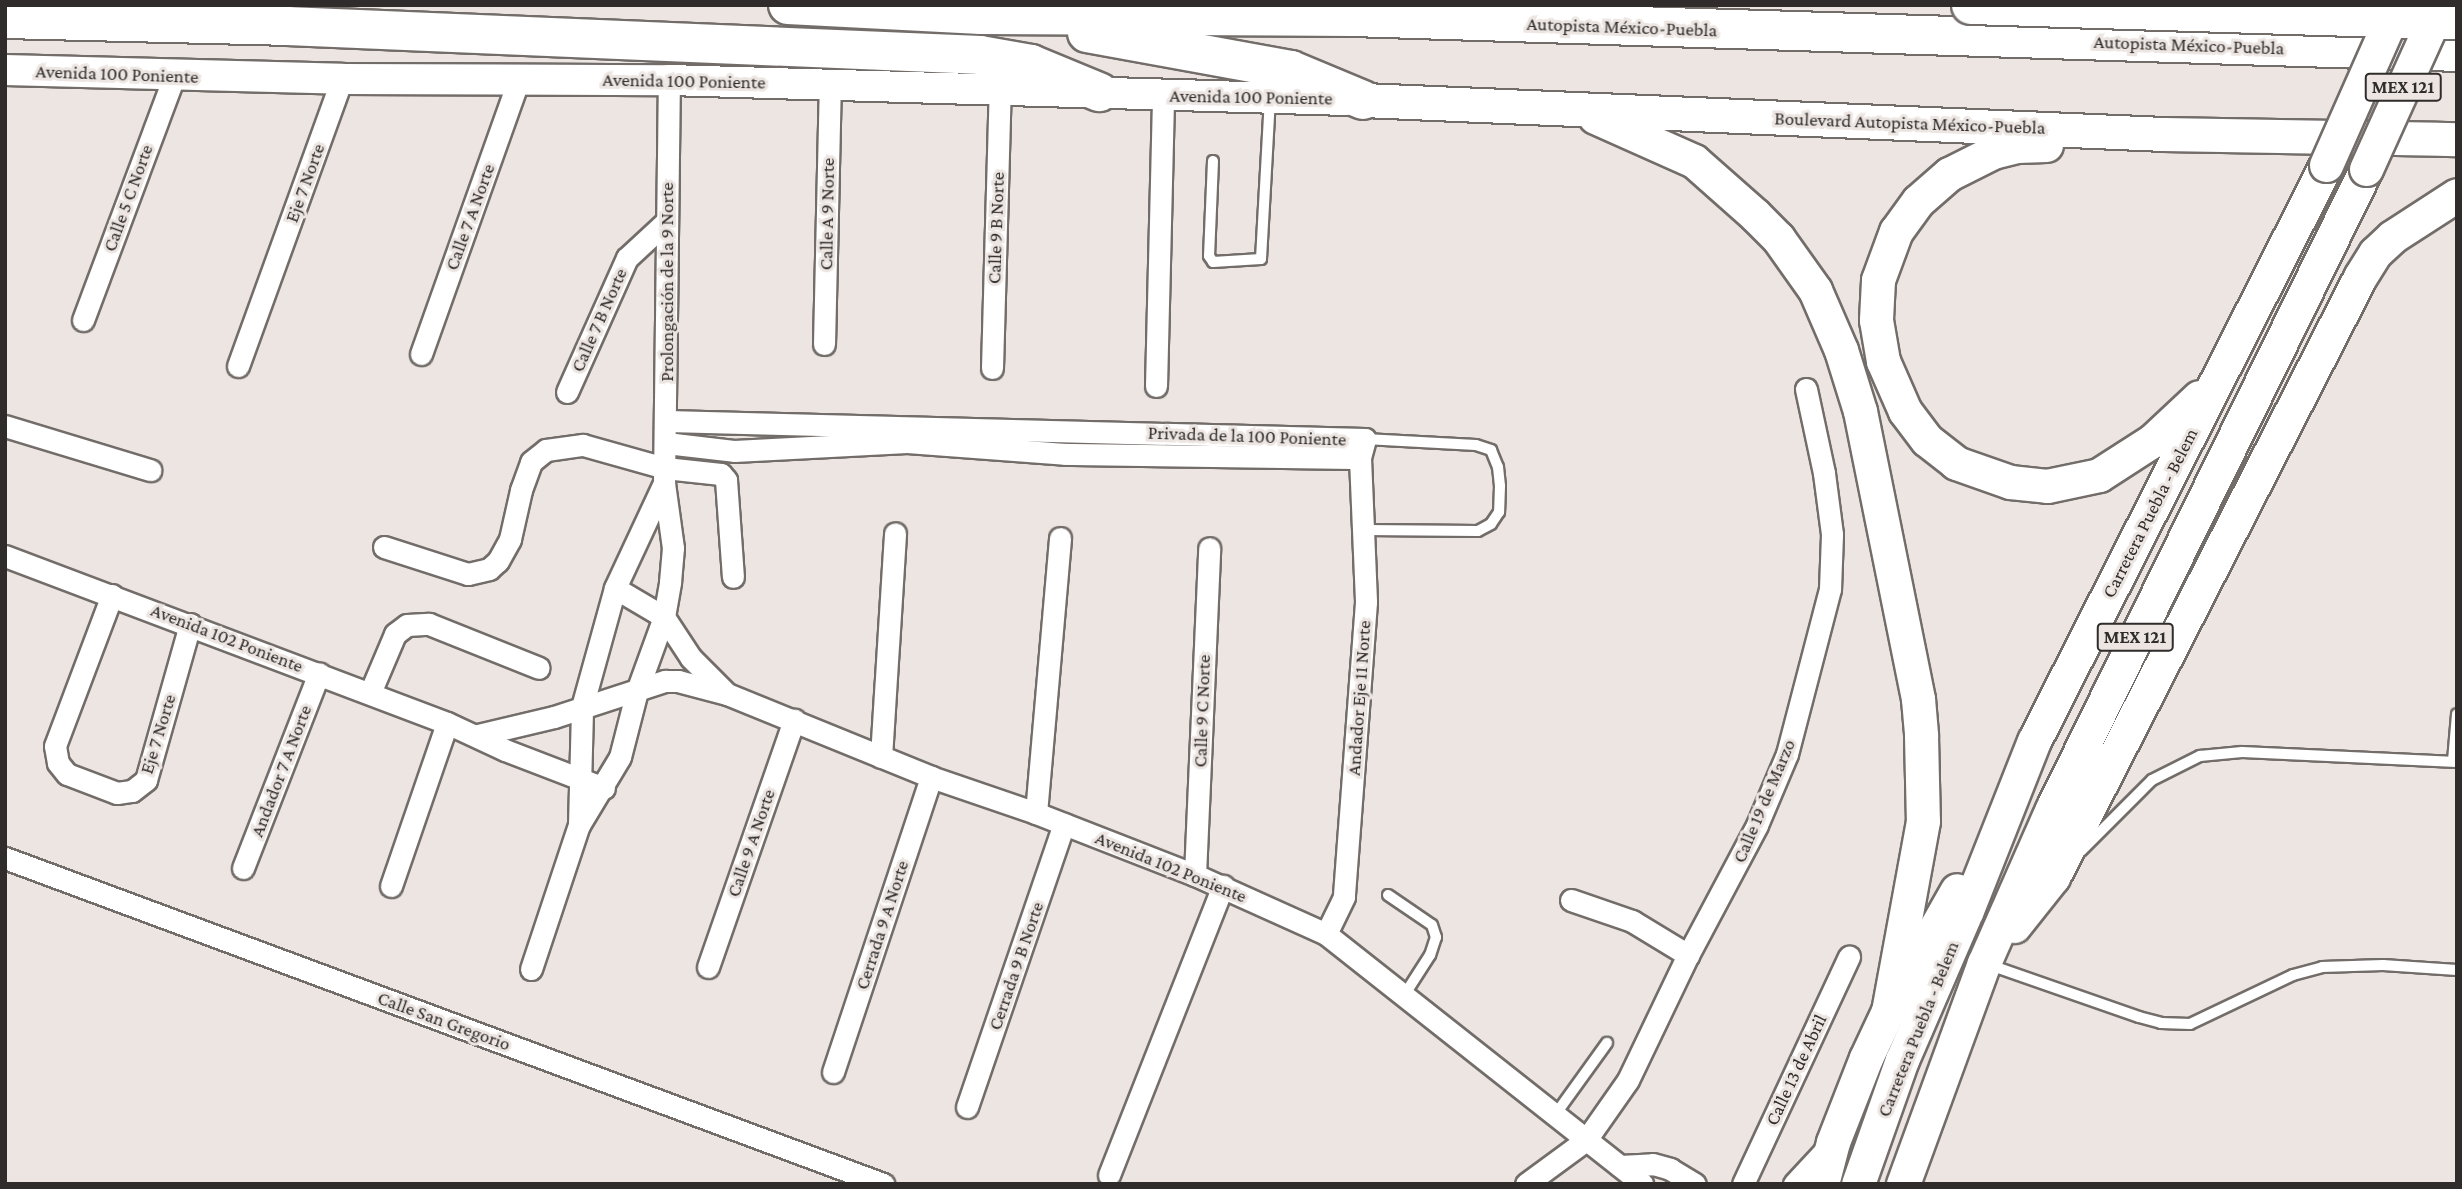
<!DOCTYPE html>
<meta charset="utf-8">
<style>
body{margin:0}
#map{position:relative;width:2462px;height:1189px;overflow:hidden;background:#ece5e1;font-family:"Crimson Pro",serif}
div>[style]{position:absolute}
.roads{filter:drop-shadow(2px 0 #736d6a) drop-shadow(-2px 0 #736d6a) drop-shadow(0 2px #736d6a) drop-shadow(0 -2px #736d6a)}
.lane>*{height:10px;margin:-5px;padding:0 5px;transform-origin:5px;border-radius:5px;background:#fff}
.street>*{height:21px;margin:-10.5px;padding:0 10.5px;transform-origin:10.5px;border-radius:10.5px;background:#fff}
.secondary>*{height:30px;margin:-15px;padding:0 15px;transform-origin:15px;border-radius:15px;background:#fff}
.primary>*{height:33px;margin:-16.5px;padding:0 16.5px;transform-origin:16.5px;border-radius:16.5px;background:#fff}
.highway>*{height:38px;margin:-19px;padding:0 19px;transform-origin:19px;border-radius:19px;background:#fff}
.bridges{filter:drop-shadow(2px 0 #736d6a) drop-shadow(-2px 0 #736d6a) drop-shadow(0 2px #736d6a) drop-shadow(0 -2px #736d6a)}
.primary-bridge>*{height:33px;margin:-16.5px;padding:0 16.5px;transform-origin:16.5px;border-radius:16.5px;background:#fff}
.highway-bridge>*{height:38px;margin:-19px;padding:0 19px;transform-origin:19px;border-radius:19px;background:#fff}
span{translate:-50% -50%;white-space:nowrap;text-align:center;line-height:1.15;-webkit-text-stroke:6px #ece5e1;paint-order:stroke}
.shield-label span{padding:2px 5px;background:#ece5e1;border:2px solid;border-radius:5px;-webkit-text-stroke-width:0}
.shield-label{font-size:18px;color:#2f2c2b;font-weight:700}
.street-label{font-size:19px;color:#2f2c2b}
.frame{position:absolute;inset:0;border:7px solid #2f2c2b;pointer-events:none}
</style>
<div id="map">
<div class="roads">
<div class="lane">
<div style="left:1213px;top:161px;width:95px;rotate:92.4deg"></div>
<div style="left:1209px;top:256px;width:7px;rotate:56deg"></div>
<div style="left:1213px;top:262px;width:48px;rotate:-3.6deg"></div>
<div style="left:1261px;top:259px;width:159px;rotate:-86.8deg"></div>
<div style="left:1365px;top:439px;width:111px;rotate:3.1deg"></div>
<div style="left:1476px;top:445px;width:16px;rotate:18deg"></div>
<div style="left:1491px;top:450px;width:18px;rotate:68deg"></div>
<div style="left:1498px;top:467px;width:19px;rotate:84deg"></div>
<div style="left:1500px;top:486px;width:26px;rotate:92deg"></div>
<div style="left:1499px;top:512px;width:14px;rotate:124deg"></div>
<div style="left:1491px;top:524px;width:15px;rotate:152deg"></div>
<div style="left:1478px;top:531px;width:113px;rotate:-179.5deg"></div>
<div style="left:2453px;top:761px;width:47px;rotate:-85.1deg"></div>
<div style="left:2081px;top:851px;width:100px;rotate:-45deg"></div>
<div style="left:2152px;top:780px;width:54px;rotate:-26.6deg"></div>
<div style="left:2200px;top:756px;width:42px;rotate:-5.4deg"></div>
<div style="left:2242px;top:752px;width:215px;rotate:2.7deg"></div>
<div style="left:1388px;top:895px;width:53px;rotate:34.3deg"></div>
<div style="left:1432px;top:925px;width:13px;rotate:72deg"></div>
<div style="left:1436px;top:937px;width:19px;rotate:108deg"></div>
<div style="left:1430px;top:955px;width:46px;rotate:122.7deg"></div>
<div style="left:1987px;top:964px;width:161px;rotate:19.2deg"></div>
<div style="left:2139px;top:1017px;width:23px;rotate:15deg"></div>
<div style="left:2161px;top:1023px;width:29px;rotate:2deg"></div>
<div style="left:2190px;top:1024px;width:114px;rotate:-25.4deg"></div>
<div style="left:2293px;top:975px;width:30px;rotate:-15deg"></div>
<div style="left:2322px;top:967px;width:61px;rotate:-1.9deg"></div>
<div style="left:2383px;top:965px;width:74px;rotate:3.9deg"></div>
<div style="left:1555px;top:1115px;width:89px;rotate:-54.2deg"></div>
</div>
<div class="street">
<div style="left:83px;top:320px;width:260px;rotate:-69.5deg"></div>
<div style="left:824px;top:344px;width:260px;rotate:-88.7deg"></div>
<div style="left:421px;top:354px;width:292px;rotate:-70.4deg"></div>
<div style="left:238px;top:366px;width:305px;rotate:-70.1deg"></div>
<div style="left:992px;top:368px;width:279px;rotate:-88.4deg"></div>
<div style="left:1156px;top:386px;width:291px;rotate:-88.6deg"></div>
<div style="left:567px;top:392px;width:147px;rotate:-65.9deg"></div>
<div style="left:627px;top:258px;width:53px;rotate:-42.7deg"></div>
<div style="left:667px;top:421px;width:698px;rotate:1.48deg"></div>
<div style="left:1365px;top:439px;width:20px;rotate:105deg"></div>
<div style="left:1360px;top:458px;width:144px;rotate:87.6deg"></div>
<div style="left:1366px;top:602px;width:296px;rotate:94.3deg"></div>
<div style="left:1344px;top:897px;width:41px;rotate:115.9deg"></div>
<div style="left:5px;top:426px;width:152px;rotate:16.9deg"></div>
<div style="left:666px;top:443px;width:68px;rotate:6.7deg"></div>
<div style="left:734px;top:451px;width:173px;rotate:-3deg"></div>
<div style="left:907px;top:442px;width:158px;rotate:4.3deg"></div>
<div style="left:1065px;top:454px;width:295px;rotate:0.8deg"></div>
<div style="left:384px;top:547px;width:88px;rotate:17.8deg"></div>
<div style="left:468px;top:574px;width:22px;rotate:-13deg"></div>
<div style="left:489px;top:569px;width:12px;rotate:-42deg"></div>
<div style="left:498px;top:561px;width:25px;rotate:-61deg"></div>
<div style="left:510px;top:539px;width:50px;rotate:-77.3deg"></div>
<div style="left:521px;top:490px;width:30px;rotate:-70deg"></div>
<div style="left:531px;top:462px;width:19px;rotate:-39deg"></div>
<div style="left:546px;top:450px;width:37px;rotate:-8deg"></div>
<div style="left:583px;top:445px;width:85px;rotate:15.7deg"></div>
<div style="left:665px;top:468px;width:56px;rotate:6.1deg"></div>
<div style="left:721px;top:474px;width:8px;rotate:50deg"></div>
<div style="left:726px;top:480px;width:97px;rotate:85.9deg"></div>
<div style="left:5px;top:556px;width:472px;rotate:20.7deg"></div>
<div style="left:447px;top:723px;width:64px;rotate:25deg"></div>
<div style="left:505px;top:750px;width:106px;rotate:21deg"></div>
<div style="left:615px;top:588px;width:57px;rotate:30.6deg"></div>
<div style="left:664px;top:617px;width:49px;rotate:56.6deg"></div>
<div style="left:691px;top:658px;width:48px;rotate:45deg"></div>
<div style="left:112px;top:595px;width:161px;rotate:110.7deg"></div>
<div style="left:55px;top:746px;width:17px;rotate:80deg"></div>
<div style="left:58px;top:763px;width:14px;rotate:51deg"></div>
<div style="left:67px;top:774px;width:53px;rotate:20.8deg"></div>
<div style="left:117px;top:793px;width:15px;rotate:-8deg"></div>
<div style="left:132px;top:791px;width:18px;rotate:-38deg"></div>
<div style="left:146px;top:780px;width:162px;rotate:-74.2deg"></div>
<div style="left:370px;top:693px;width:64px;rotate:-67deg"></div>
<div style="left:395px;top:634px;width:15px;rotate:-37deg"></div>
<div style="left:407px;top:625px;width:22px;rotate:-3deg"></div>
<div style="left:429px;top:624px;width:118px;rotate:21.8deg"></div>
<div style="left:478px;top:735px;width:78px;rotate:-13.3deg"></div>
<div style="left:554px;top:717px;width:117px;rotate:-18deg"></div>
<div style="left:665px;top:681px;width:13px"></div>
<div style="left:678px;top:681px;width:51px;rotate:14.9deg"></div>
<div style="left:727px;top:694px;width:220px;rotate:22.1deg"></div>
<div style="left:931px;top:777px;width:111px;rotate:18.9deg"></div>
<div style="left:1036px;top:813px;width:171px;rotate:21.3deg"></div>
<div style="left:1195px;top:875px;width:144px;rotate:24.2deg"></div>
<div style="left:1326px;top:934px;width:403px;rotate:38.3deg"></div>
<div style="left:881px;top:757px;width:224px;rotate:-86.4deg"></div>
<div style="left:1036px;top:813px;width:276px;rotate:-85deg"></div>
<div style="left:579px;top:825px;width:118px;rotate:-88.5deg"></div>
<div style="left:582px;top:707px;width:123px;rotate:-74.5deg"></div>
<div style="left:615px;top:588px;width:116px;rotate:-65deg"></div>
<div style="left:5px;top:858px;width:937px;rotate:20.37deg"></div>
<div style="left:243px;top:868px;width:209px;rotate:-68.7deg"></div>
<div style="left:1195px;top:875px;width:327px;rotate:-87.5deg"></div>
<div style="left:391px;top:886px;width:172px;rotate:-71deg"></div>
<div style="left:1571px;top:900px;width:65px;rotate:19deg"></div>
<div style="left:1632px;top:921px;width:66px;rotate:31.3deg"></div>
<div style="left:708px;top:967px;width:262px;rotate:-70.8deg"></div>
<div style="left:531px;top:969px;width:152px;rotate:-71.6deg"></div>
<div style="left:579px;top:825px;width:79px;rotate:-58.9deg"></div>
<div style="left:620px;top:757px;width:68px;rotate:-75.6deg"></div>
<div style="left:637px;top:691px;width:79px;rotate:-70deg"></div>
<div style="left:664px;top:617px;width:36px;rotate:-80deg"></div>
<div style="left:670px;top:582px;width:34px;rotate:-85deg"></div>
<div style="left:673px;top:548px;width:66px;rotate:-97.9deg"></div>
<div style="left:664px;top:483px;width:403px;rotate:-89.3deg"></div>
<div style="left:833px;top:1072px;width:311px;rotate:-71.6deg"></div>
<div style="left:967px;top:1107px;width:299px;rotate:-71.1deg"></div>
<div style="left:1620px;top:1166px;width:33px;rotate:-3deg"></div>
<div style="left:1653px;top:1164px;width:18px;rotate:16deg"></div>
<div style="left:1670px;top:1169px;width:29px;rotate:31deg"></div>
<div style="left:1109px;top:1175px;width:311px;rotate:-68.5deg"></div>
<div style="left:1526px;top:1184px;width:74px;rotate:-36.3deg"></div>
<div style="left:1586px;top:1140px;width:73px;rotate:-55deg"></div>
<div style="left:1628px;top:1080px;width:139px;rotate:-64.4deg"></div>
<div style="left:1688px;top:955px;width:147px;rotate:-62deg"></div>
<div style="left:1757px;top:825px;width:77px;rotate:-67.1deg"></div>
<div style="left:1787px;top:754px;width:171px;rotate:-75.4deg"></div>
<div style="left:1830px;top:589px;width:55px;rotate:-87.9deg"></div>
<div style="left:1832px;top:534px;width:62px;rotate:-97.5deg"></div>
<div style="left:1824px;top:473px;width:86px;rotate:-102.1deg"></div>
<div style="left:1743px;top:1184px;width:251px;rotate:-65deg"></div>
<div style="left:1794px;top:1184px;width:54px;rotate:-47.2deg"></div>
</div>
<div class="secondary">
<div style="left:5px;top:70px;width:337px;rotate:1.5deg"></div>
<div style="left:342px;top:79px;width:327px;rotate:0.2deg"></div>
<div style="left:669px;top:80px;width:679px;rotate:1.69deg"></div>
</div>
<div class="primary">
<div style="left:1363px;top:100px;width:801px;rotate:2.43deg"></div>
<div style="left:2163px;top:134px;width:294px;rotate:1deg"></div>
<div style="left:1595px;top:117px;width:108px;rotate:24deg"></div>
<div style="left:1694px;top:161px;width:81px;rotate:41.5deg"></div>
<div style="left:1755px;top:215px;width:33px;rotate:45deg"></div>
<div style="left:1778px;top:238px;width:64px;rotate:54.6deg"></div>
<div style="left:1815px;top:290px;width:65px;rotate:66.6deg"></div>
<div style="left:1841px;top:350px;width:64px;rotate:72.7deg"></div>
<div style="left:1860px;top:411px;width:294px;rotate:78.6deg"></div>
<div style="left:1918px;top:699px;width:37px;rotate:85deg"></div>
<div style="left:1921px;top:736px;width:85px;rotate:88.7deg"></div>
<div style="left:1923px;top:821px;width:193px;rotate:100.4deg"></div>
<div style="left:2046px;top:145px;width:29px;rotate:178deg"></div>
<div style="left:2017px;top:146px;width:25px;rotate:166deg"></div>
<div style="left:1993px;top:152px;width:49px;rotate:153.4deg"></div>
<div style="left:1949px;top:174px;width:41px;rotate:138.9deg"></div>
<div style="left:1918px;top:201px;width:37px;rotate:126deg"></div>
<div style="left:1896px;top:231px;width:52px;rotate:110.2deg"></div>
<div style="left:1878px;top:280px;width:40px;rotate:92.9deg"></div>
<div style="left:1876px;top:320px;width:42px;rotate:80.3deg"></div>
<div style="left:1883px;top:361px;width:55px;rotate:66.3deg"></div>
<div style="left:1905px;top:411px;width:36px;rotate:53deg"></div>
<div style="left:1927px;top:440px;width:37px;rotate:38deg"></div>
<div style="left:1956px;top:463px;width:57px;rotate:19.4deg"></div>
<div style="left:2010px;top:482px;width:37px;rotate:6deg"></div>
<div style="left:2047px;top:486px;width:53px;rotate:-11.9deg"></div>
<div style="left:2099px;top:475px;width:63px;rotate:-32.7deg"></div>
<div style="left:2152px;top:441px;width:64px;rotate:-43.1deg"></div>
<div style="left:2014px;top:926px;width:63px;rotate:-51.5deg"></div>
<div style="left:2053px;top:877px;width:674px;rotate:-62.9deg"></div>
<div style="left:2360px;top:277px;width:28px;rotate:-58deg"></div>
<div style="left:2375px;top:253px;width:23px;rotate:-43deg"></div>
<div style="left:2392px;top:237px;width:77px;rotate:-32.9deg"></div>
<div style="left:1822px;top:1184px;width:43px;rotate:-75.3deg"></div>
<div style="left:1833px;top:1142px;width:90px;rotate:-68.6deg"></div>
<div style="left:1866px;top:1058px;width:52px;rotate:-64.9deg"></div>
<div style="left:1888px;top:1011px;width:139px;rotate:-60.3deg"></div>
<div style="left:1858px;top:1184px;width:132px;rotate:-70.5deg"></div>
<div style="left:1902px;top:1060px;width:163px;rotate:-66.6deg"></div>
<div style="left:1967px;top:910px;width:182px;rotate:-68.4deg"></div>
<div style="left:2034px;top:741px;width:646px;rotate:-63.12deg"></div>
<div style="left:1903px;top:1184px;width:235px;rotate:-69.9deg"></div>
<div style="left:1984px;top:963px;width:168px;rotate:-66.2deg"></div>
<div style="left:2052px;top:809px;width:713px;rotate:-63.87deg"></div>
</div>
<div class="highway">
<div style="left:788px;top:5px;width:193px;rotate:3deg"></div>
<div style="left:981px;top:15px;width:371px;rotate:0.3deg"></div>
<div style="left:1352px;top:17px;width:1106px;rotate:1.81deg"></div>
<div style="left:5px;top:19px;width:282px;rotate:1.4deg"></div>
<div style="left:287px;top:26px;width:694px;rotate:2.4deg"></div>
<div style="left:980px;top:55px;width:52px;rotate:10deg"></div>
<div style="left:1031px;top:64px;width:74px;rotate:22.4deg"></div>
<div style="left:1087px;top:33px;width:207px;rotate:10.3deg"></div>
<div style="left:1291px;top:70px;width:78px;rotate:22.6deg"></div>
</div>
</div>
<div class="bridges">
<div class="primary-bridge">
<div style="left:2326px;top:165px;width:175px;rotate:-66.1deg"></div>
<div style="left:2366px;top:169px;width:180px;rotate:-65.7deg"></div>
</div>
<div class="highway-bridge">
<div style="left:1971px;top:5px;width:486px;rotate:1.8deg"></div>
</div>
</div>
<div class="shield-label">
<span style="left:2403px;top:87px">MEX 121</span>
<span style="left:2135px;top:637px">MEX 121</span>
</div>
<div class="street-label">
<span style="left:1622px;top:27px;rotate:2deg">Autopista México-Puebla</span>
<span style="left:2189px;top:45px;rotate:2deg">Autopista México-Puebla</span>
<span style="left:117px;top:74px;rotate:2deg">Avenida 100 Poniente</span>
<span style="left:684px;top:81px;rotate:1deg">Avenida 100 Poniente</span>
<span style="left:1251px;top:97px;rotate:1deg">Avenida 100 Poniente</span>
<span style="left:1910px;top:123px;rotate:2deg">Boulevard Autopista México-Puebla</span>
<span style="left:305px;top:183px;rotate:-70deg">Eje 7 Norte</span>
<span style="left:128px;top:198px;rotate:-70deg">Calle 5 C Norte</span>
<span style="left:827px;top:214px;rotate:-89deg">Calle A 9 Norte</span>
<span style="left:470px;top:217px;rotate:-70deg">Calle 7 A Norte</span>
<span style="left:996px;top:228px;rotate:-88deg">Calle 9 B Norte</span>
<span style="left:667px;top:282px;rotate:-90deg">Prolongación de la 9 Norte</span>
<span style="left:599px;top:320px;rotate:-66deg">Calle 7 B Norte</span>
<span style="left:1247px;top:436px;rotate:2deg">Privada de la 100 Poniente</span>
<span style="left:2150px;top:513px;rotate:-63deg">Carretera Puebla - Belem</span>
<span style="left:227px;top:638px;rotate:21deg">Avenida 102 Poniente</span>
<span style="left:1359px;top:698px;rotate:-86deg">Andador Eje 11 Norte</span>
<span style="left:1202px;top:711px;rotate:-88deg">Calle 9 C Norte</span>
<span style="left:158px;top:734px;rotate:-73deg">Eje 7 Norte</span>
<span style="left:281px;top:771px;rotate:-69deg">Andador 7 A Norte</span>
<span style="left:1764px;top:801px;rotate:-67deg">Calle 19 de Marzo</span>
<span style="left:751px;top:843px;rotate:-71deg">Calle 9 A Norte</span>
<span style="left:1171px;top:867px;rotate:22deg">Avenida 102 Poniente</span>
<span style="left:882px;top:925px;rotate:-72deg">Cerrada 9 A Norte</span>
<span style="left:1016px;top:966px;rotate:-71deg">Cerrada 9 B Norte</span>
<span style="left:444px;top:1021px;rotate:20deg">Calle San Gregorio</span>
<span style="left:1918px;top:1029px;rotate:-68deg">Carretera Puebla - Belem</span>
<span style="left:1796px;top:1070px;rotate:-65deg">Calle 13 de Abril</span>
</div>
<div class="frame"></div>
</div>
